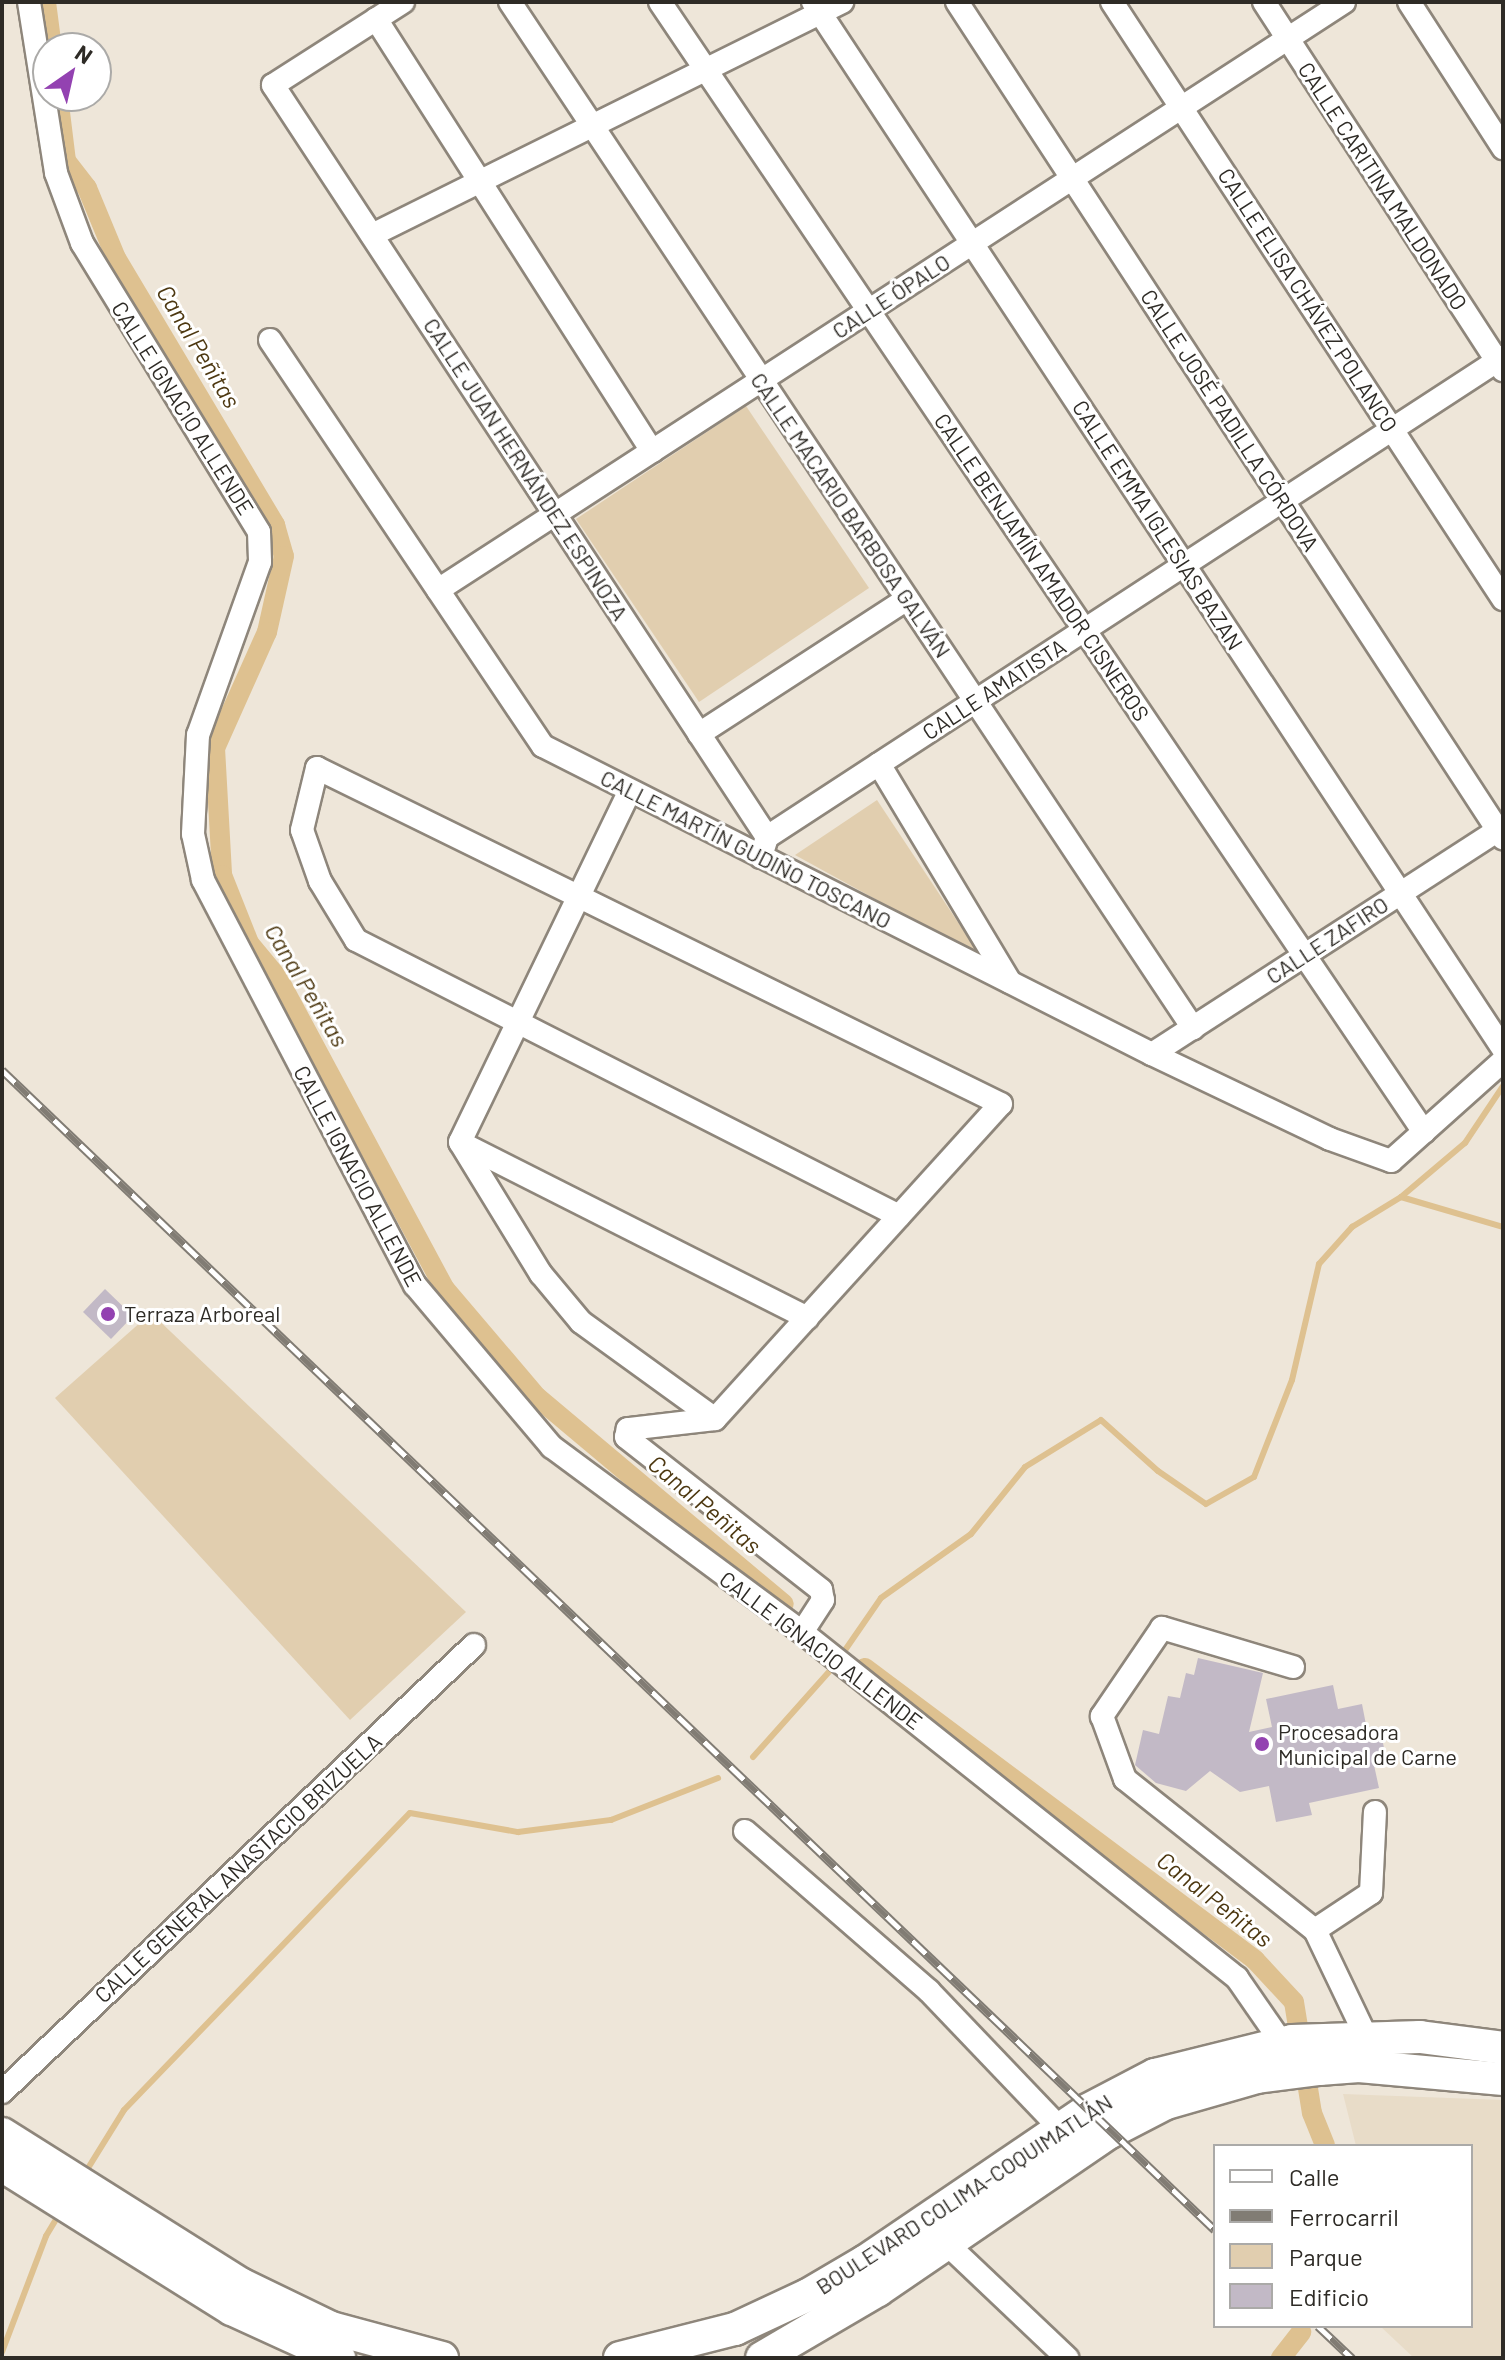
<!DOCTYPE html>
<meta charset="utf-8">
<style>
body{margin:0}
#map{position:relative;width:1505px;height:2360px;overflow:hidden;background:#eee6d9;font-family:Barlow,sans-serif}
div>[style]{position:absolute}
.built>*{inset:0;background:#e8dcc8}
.green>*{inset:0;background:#e1ceaf}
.stream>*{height:6px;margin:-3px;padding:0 3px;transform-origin:3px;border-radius:3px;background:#dec190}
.canal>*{height:20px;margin:-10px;padding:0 10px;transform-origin:10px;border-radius:10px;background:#dec190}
.building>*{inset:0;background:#c2b9c6}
.roads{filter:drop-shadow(2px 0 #8e867b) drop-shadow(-2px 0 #8e867b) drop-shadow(0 2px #8e867b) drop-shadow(0 -2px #8e867b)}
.street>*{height:22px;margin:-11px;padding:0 11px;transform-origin:11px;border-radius:11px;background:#fff}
.secondary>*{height:32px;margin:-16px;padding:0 16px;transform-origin:16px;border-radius:16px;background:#fff}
.rail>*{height:9px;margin-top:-4.5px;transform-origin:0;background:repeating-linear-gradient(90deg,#fff 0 18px,#817c74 0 36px);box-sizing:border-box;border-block:2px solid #817c74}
.dots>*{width:22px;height:22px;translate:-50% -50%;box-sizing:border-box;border:4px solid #fff;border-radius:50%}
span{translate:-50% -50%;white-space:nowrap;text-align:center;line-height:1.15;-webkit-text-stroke:6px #fff;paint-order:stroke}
.street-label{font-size:22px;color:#2e2b26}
.poi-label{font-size:22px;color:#2e2b26}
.left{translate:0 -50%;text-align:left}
.water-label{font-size:24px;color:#4d3811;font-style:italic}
.frame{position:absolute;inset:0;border:4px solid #2e2b26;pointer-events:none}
.legend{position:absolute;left:1213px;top:2144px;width:260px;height:184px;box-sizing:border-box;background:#fff;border:2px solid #abaaa8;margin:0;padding:10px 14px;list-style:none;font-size:24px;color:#2e2b26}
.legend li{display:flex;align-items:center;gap:16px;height:40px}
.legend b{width:40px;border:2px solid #abaaa8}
.north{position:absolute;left:32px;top:32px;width:80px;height:80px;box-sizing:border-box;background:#fff;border:2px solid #abaaa8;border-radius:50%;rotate:34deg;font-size:22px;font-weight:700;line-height:32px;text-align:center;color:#2e2b26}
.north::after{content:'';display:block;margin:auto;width:28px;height:36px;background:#9342b1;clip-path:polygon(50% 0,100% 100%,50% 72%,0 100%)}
</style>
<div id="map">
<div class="built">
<div style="clip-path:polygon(1343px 2094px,1503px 2100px,1503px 2358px,1414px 2358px,1380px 2326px,1471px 2326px,1471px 2146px,1356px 2146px)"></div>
</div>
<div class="green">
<div style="clip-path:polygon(746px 406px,869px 588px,699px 702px,576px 519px)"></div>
<div style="clip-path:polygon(877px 800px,981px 957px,795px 855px)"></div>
<div style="clip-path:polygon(151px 1313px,466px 1612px,350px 1720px,55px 1398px)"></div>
</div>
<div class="stream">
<div style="left:1401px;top:1197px;width:106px;rotate:16.4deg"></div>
<div style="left:841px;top:1656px;width:70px;rotate:-55.4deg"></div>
<div style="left:881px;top:1598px;width:110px;rotate:-35.4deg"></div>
<div style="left:971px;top:1534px;width:86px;rotate:-51.1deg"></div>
<div style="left:1025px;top:1467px;width:89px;rotate:-31.7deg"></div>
<div style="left:1101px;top:1420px;width:76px;rotate:41.8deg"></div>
<div style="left:1158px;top:1471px;width:58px;rotate:34.5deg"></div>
<div style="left:1206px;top:1504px;width:55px;rotate:-29.4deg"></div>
<div style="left:1254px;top:1477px;width:104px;rotate:-68.6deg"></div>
<div style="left:1292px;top:1380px;width:119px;rotate:-76.9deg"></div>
<div style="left:1319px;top:1264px;width:50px;rotate:-48.3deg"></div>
<div style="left:1352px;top:1227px;width:57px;rotate:-31.5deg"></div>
<div style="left:1401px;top:1197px;width:84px;rotate:-40.2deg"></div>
<div style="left:1465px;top:1143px;width:69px;rotate:-56.3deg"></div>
<div style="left:753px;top:1757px;width:122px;rotate:-48.3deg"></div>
<div style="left:85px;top:2173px;width:74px;rotate:-58.2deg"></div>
<div style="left:124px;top:2110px;width:412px;rotate:-46.1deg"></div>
<div style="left:410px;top:1813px;width:110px;rotate:10deg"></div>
<div style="left:518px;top:1832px;width:94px;rotate:-7.4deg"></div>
<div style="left:611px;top:1820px;width:115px;rotate:-21.4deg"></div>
<div style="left:2px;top:2352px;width:124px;rotate:-69.2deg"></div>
<div style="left:46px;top:2236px;width:27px;rotate:-59deg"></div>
</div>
<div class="canal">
<div style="left:46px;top:2px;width:46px;rotate:82.6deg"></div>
<div style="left:58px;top:96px;width:65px;rotate:83deg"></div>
<div style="left:66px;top:161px;width:34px;rotate:52deg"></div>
<div style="left:87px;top:188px;width:76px;rotate:67.5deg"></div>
<div style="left:116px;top:258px;width:311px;rotate:59.2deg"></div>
<div style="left:275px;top:525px;width:32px;rotate:74deg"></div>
<div style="left:284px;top:556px;width:78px;rotate:102.6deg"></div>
<div style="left:267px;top:632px;width:127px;rotate:114.1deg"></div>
<div style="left:215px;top:748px;width:127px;rotate:86.8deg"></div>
<div style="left:222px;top:875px;width:73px;rotate:68.3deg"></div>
<div style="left:249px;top:943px;width:45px;rotate:50.4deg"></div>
<div style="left:278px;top:978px;width:353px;rotate:61.8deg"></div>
<div style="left:445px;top:1289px;width:142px;rotate:49.6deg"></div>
<div style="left:537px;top:1397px;width:322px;rotate:40deg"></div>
<div style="left:865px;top:1668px;width:487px;rotate:36.8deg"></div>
<div style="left:1255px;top:1960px;width:57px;rotate:47.1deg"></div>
<div style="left:1294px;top:2002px;width:112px;rotate:80.8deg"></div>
<div style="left:1312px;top:2113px;width:35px;rotate:68deg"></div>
<div style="left:1281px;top:2358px;width:33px;rotate:-52deg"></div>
</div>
<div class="building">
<div style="clip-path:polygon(105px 1289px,133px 1316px,111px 1339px,83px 1312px)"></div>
<div style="clip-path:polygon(1198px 1658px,1263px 1673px,1249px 1732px,1272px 1727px,1266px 1699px,1333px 1685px,1338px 1709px,1362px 1704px,1368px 1735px,1381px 1733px,1385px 1753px,1372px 1756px,1379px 1788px,1309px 1803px,1312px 1815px,1276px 1822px,1269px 1786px,1240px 1792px,1210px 1771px,1186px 1791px,1156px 1783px,1135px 1765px,1143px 1730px,1159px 1734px,1168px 1696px,1180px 1698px,1186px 1673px,1194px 1675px)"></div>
</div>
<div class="roads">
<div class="street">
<div style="left:29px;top:2px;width:173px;rotate:81deg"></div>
<div style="left:56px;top:173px;width:75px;rotate:69.6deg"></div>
<div style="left:82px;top:243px;width:339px;rotate:58.5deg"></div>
<div style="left:259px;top:532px;width:30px;rotate:88deg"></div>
<div style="left:260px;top:562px;width:184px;rotate:109.7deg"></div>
<div style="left:198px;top:735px;width:99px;rotate:92.9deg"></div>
<div style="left:193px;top:834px;width:47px;rotate:77.7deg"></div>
<div style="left:203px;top:880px;width:457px;rotate:62.4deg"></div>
<div style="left:415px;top:1285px;width:212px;rotate:49.8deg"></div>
<div style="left:552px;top:1447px;width:311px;rotate:36.5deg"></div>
<div style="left:802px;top:1632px;width:556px;rotate:38.5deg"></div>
<div style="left:1237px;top:1978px;width:79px;rotate:55.3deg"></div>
<div style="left:403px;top:2px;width:154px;rotate:147.4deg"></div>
<div style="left:273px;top:85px;width:900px;rotate:56.7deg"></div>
<div style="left:767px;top:837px;width:21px;rotate:107deg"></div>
<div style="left:510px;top:2px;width:1233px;rotate:56.35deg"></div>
<div style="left:660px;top:2px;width:1364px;rotate:55.94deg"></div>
<div style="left:813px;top:2px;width:1254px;rotate:56.61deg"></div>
<div style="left:957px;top:2px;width:999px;rotate:56.85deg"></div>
<div style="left:1112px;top:2px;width:714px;rotate:56.78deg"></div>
<div style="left:1264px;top:2px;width:439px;rotate:57deg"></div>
<div style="left:1409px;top:2px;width:174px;rotate:57.2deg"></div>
<div style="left:376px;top:19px;width:513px;rotate:57.43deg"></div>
<div style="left:372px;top:235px;width:525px;rotate:-26.37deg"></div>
<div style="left:270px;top:340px;width:489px;rotate:56.1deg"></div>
<div style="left:543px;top:746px;width:682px;rotate:26.83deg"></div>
<div style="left:1152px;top:1054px;width:197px;rotate:25.5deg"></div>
<div style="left:1330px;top:1139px;width:65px;rotate:19.8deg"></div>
<div style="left:1391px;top:1161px;width:150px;rotate:-41.8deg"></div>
<div style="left:438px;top:590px;width:1080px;rotate:-32.98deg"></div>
<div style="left:699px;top:734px;width:248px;rotate:-33deg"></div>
<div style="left:879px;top:764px;width:254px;rotate:59deg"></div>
<div style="left:767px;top:837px;width:879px;rotate:-33.11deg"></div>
<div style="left:1152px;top:1054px;width:418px;rotate:-32.9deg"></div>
<div style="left:460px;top:1142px;width:155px;rotate:58.5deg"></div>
<div style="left:541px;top:1274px;width:62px;rotate:50.2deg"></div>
<div style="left:581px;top:1322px;width:165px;rotate:35.9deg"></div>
<div style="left:715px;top:1419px;width:88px;rotate:173.4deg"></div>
<div style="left:628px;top:1429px;width:8px;rotate:104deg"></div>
<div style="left:626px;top:1437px;width:248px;rotate:38.1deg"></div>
<div style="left:821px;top:1590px;width:10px;rotate:79deg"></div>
<div style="left:823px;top:1600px;width:38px;rotate:123deg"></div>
<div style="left:460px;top:1142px;width:390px;rotate:-64.2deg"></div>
<div style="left:461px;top:1143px;width:388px;rotate:26.8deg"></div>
<div style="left:715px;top:1419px;width:425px;rotate:-47.8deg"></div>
<div style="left:1001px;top:1104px;width:762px;rotate:-153.84deg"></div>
<div style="left:317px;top:768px;width:64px;rotate:103.6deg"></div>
<div style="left:302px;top:830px;width:54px;rotate:70.6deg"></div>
<div style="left:320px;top:881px;width:69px;rotate:58.6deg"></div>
<div style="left:356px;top:940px;width:609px;rotate:26.94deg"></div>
<div style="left:1293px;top:1667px;width:137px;rotate:-163.4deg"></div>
<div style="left:1162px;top:1628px;width:107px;rotate:124.3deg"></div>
<div style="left:1102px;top:1716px;width:67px;rotate:69.9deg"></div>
<div style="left:1125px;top:1779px;width:243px;rotate:38.5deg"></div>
<div style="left:1315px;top:1930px;width:134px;rotate:64.4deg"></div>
<div style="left:745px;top:1831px;width:244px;rotate:41deg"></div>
<div style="left:929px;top:1991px;width:191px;rotate:46.3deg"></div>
<div style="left:1315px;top:1930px;width:67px;rotate:-33.5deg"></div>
<div style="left:1371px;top:1893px;width:81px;rotate:-87.2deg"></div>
<div style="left:2px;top:2092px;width:650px;rotate:-43.44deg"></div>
<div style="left:947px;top:2244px;width:166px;rotate:43.5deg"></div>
</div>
<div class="secondary">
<div style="left:2px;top:2134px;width:281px;rotate:32.2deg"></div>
<div style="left:240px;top:2284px;width:101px;rotate:25.8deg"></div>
<div style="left:331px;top:2328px;width:115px;rotate:15.1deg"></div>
<div style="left:2px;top:2165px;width:271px;rotate:32.1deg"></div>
<div style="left:232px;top:2309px;width:118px;rotate:24.6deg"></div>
<div style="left:620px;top:2358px;width:119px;rotate:-14.2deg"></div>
<div style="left:735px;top:2329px;width:81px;rotate:-25deg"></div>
<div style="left:808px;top:2295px;width:67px;rotate:-30.4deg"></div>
<div style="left:866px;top:2261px;width:268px;rotate:-34.2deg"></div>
<div style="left:1088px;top:2110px;width:76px;rotate:-27.6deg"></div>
<div style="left:1155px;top:2075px;width:141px;rotate:-13.9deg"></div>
<div style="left:1292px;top:2041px;width:128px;rotate:-1.8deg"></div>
<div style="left:1420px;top:2037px;width:84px;rotate:7.5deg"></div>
<div style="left:762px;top:2358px;width:134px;rotate:-30.4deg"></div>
<div style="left:878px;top:2290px;width:281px;rotate:-34.3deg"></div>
<div style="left:1110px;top:2132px;width:63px;rotate:-27.4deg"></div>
<div style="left:1166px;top:2103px;width:95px;rotate:-15.9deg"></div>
<div style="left:1257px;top:2077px;width:63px;rotate:-7.4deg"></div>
<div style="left:1319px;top:2069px;width:40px;rotate:-4.3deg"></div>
<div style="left:1359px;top:2066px;width:145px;rotate:5.2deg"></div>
</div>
</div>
<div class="rail">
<div style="left:2px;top:1070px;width:1678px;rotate:43.72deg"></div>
<div style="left:1318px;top:2326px;width:47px;rotate:43.3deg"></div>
</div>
<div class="dots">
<div style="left:108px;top:1314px;background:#9342b1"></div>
<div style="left:1262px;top:1744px;background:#9342b1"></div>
</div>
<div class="street-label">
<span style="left:1383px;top:186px;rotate:57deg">CALLE CARITINA MALDONADO</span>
<span style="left:891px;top:296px;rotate:-33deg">CALLE ÓPALO</span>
<span style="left:1308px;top:300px;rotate:57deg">CALLE ELISA CHÁVEZ POLANCO</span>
<span style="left:183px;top:408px;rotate:58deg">CALLE IGNACIO ALLENDE</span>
<span style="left:1230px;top:420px;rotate:57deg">CALLE JOSÉ PADILLA CÓRDOVA</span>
<span style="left:526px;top:469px;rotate:57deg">CALLE JUAN HERNÁNDEZ ESPINOZA</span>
<span style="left:851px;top:515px;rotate:56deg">CALLE MACARIO BARBOSA GALVÁN</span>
<span style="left:1158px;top:525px;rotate:57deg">CALLE EMMA IGLESIAS BAZAN</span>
<span style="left:1042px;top:567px;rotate:56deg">CALLE BENJAMÍN AMADOR CISNEROS</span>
<span style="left:994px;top:689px;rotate:-33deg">CALLE AMATISTA</span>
<span style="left:746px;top:849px;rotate:27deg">CALLE MARTÍN GUDIÑO TOSCANO</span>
<span style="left:1327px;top:940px;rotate:-33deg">CALLE ZAFIRO</span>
<span style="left:358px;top:1176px;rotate:62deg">CALLE IGNACIO ALLENDE</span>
<span style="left:821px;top:1650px;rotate:37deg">CALLE IGNACIO ALLENDE</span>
<span style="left:238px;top:1868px;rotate:-43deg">CALLE GENERAL ANASTACIO BRIZUELA</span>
<span style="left:964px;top:2194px;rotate:-33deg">BOULEVARD COLIMA-COQUIMATLÁN</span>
</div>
<div class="poi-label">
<span class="left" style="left:124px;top:1314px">Terraza Arboreal</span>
<span class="left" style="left:1278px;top:1744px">Procesadora<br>Municipal de Carne</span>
</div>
<div class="water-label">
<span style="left:199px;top:346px;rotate:59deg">Canal Peñitas</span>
<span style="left:307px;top:985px;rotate:59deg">Canal Peñitas</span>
<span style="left:705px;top:1504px;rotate:40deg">Canal Peñitas</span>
<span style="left:1215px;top:1899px;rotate:38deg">Canal Peñitas</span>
</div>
<div class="frame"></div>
<ul class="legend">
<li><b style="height:10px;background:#fff"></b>Calle</li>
<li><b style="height:10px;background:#817c74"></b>Ferrocarril</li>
<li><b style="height:22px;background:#e1ceaf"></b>Parque</li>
<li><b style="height:22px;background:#c2b9c6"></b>Edificio</li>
</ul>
<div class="north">N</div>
</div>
